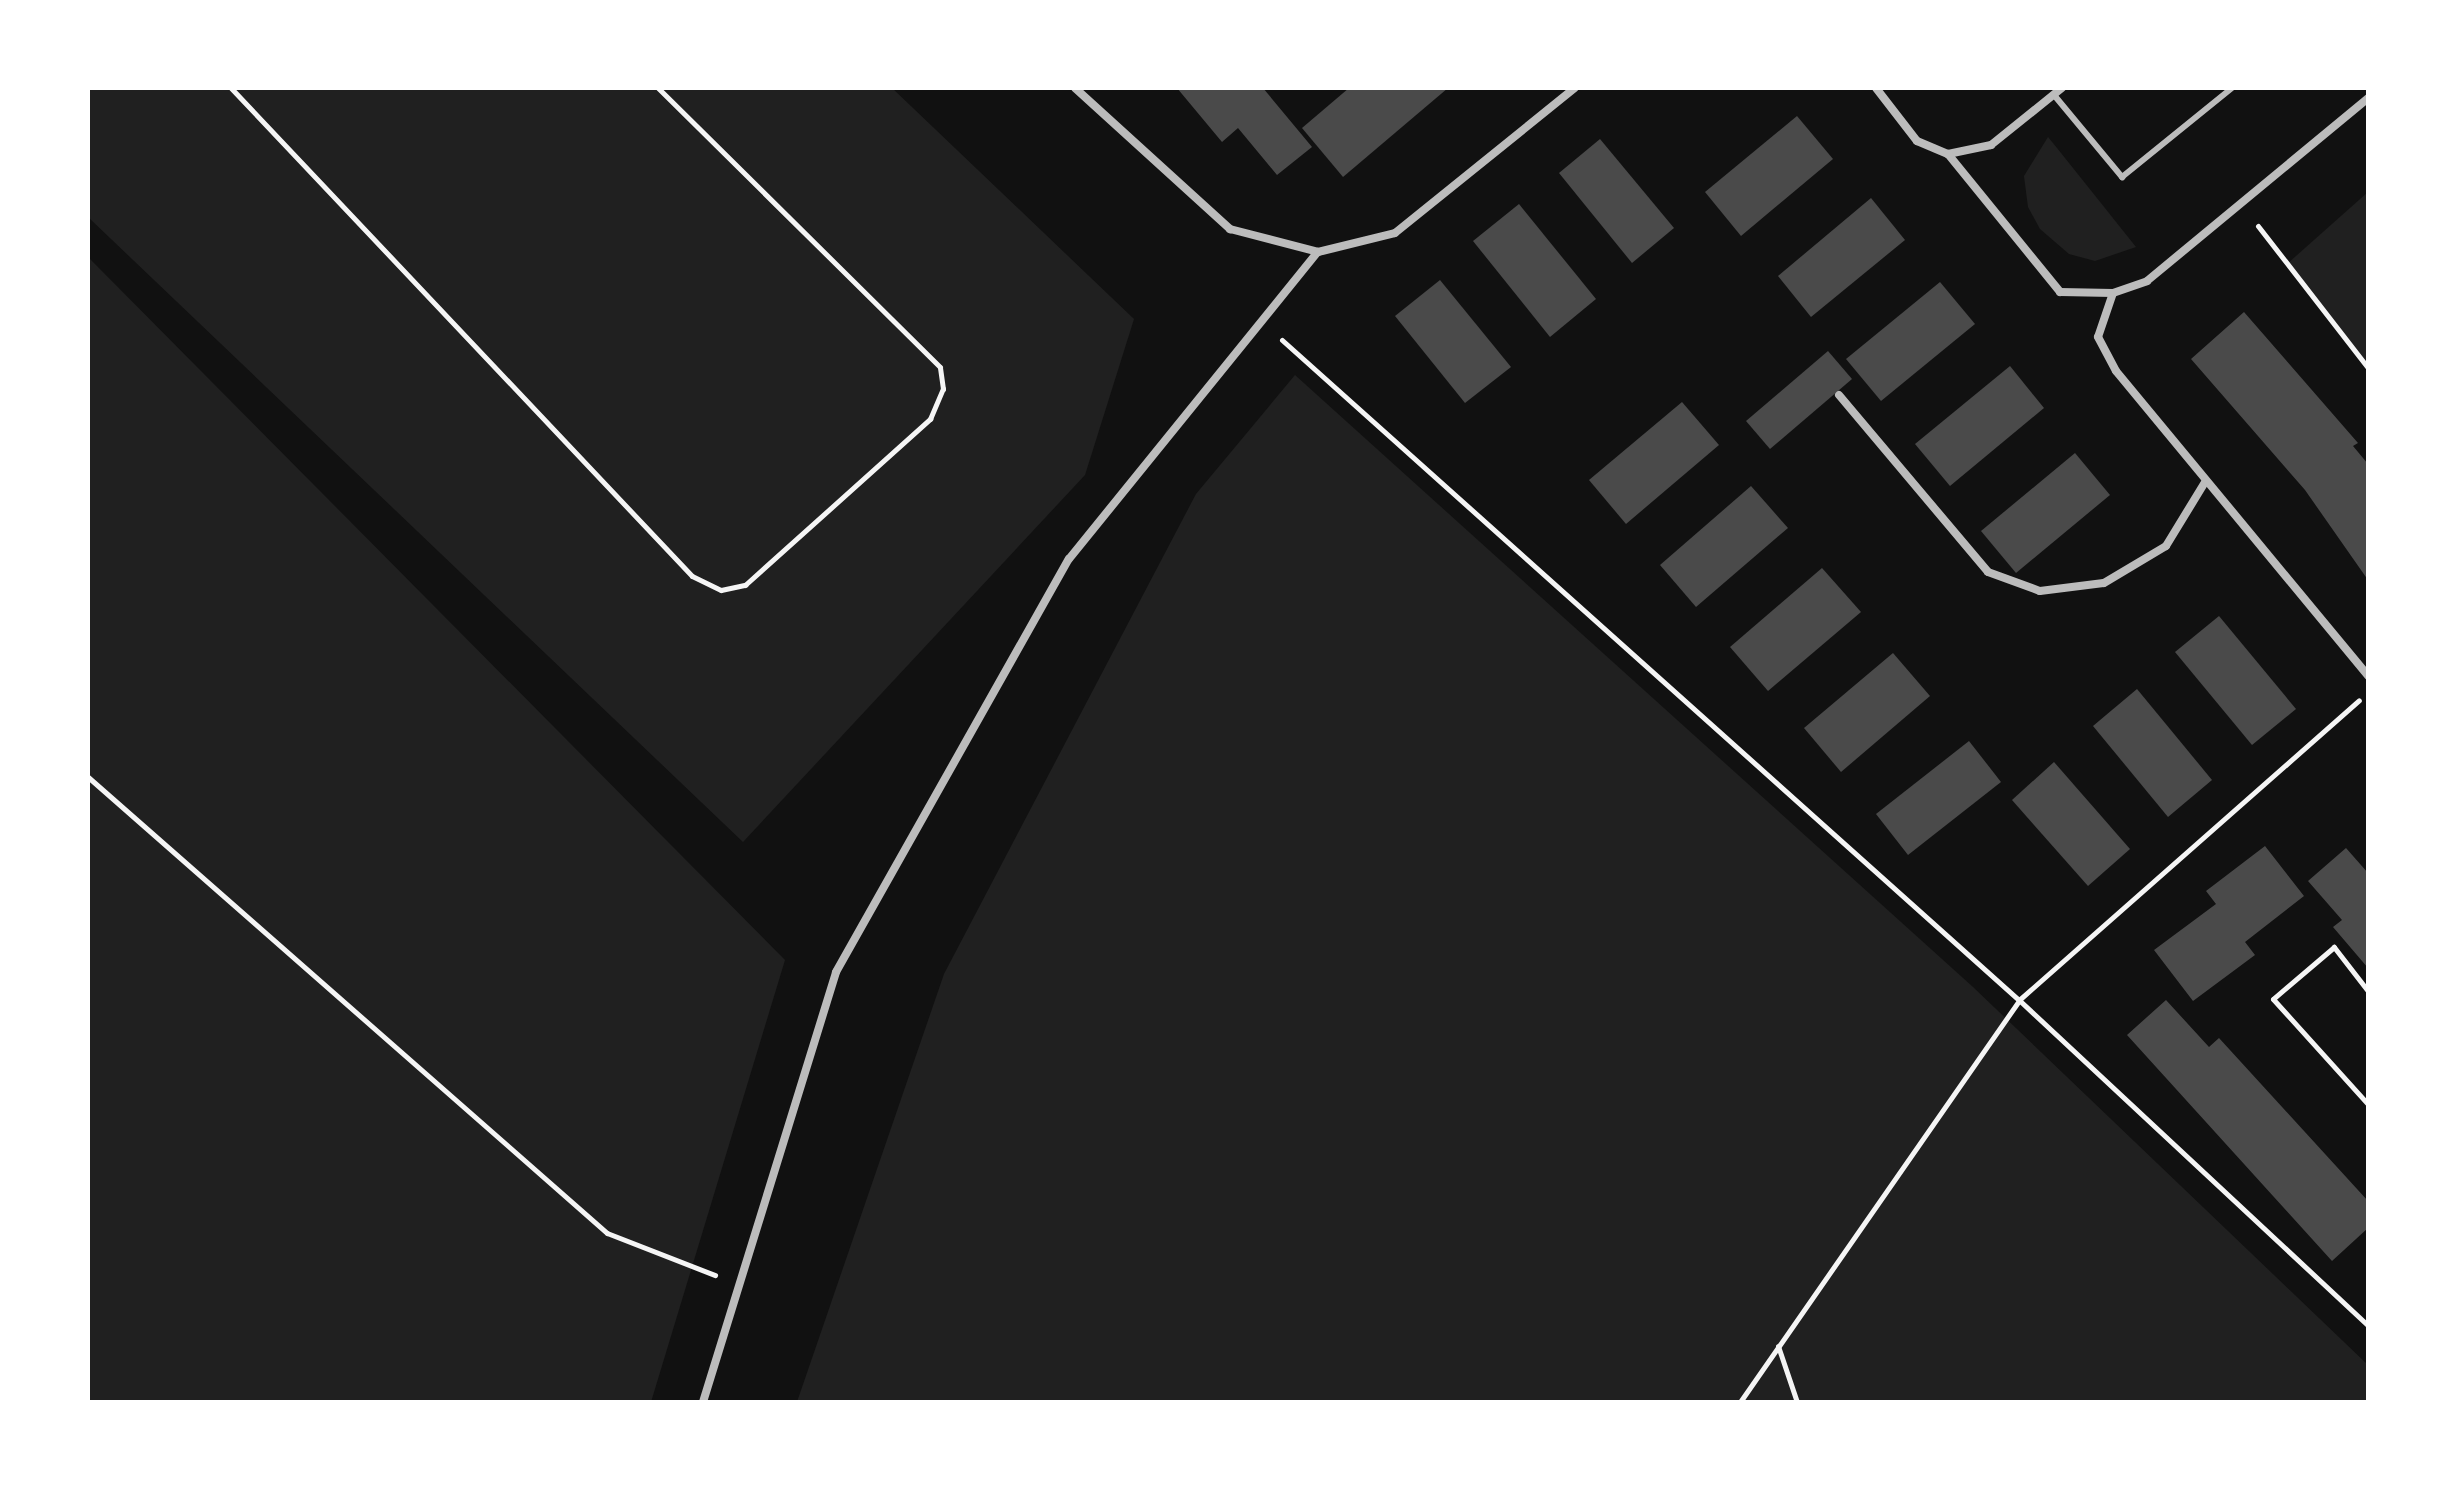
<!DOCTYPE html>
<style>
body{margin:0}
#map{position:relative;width:2456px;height:1490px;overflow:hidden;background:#111;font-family:"Asap Condensed",sans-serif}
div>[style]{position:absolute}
.green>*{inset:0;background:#202020}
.building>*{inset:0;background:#4a4a4a}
.path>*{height:5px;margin:-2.5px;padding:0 2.5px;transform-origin:2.5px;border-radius:2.5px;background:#f5f5f5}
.service>*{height:6px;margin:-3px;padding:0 3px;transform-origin:3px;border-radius:3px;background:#bcbcbc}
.minor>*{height:8px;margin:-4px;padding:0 4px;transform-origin:4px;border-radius:4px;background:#bcbcbc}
span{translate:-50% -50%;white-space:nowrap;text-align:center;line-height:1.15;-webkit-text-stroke:7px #fff;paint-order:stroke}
.frame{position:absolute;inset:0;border:90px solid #fff;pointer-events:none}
</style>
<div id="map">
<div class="green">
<div style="clip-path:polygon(88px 88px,892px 88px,1134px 319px,1085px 475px,743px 842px,88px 217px)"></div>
<div style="clip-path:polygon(2048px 137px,2057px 148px,2136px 247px,2095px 261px,2069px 254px,2040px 229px,2028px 207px,2024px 176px)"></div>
<div style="clip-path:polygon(2368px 192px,2368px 365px,2287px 264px)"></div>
<div style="clip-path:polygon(88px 257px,785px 960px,651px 1402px,88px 1402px)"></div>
<div style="clip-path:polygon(1295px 375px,1973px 987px,2368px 1365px,2368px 1402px,797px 1402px,944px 974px,1196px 494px)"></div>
</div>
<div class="building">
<div style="clip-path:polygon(1177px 88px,1263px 88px,1312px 147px,1277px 175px,1238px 128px,1222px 142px)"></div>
<div style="clip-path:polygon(1349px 88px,1448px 88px,1343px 177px,1302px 128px)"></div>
<div style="clip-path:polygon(1797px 116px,1833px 159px,1741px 236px,1705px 192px)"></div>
<div style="clip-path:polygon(1600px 139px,1674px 228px,1632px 263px,1559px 173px)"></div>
<div style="clip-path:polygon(1871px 198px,1905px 240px,1811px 317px,1778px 276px)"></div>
<div style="clip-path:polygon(1519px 204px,1596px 299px,1550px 337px,1473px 241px)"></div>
<div style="clip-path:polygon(1440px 280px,1511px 367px,1465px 403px,1395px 316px)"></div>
<div style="clip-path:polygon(1940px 282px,1975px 324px,1881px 401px,1846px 359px)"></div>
<div style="clip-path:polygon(2244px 312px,2358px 443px,2353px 446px,2368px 464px,2368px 580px,2305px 490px,2191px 359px)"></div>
<div style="clip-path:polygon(1828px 351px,1852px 379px,1770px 449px,1746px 421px)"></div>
<div style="clip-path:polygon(2010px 366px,2044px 408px,1950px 486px,1915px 444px)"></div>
<div style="clip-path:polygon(1682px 402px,1719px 445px,1626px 524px,1589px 480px)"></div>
<div style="clip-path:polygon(2075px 453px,2110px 495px,2016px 573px,1981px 531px)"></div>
<div style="clip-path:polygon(1751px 486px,1788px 528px,1696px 607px,1660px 565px)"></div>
<div style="clip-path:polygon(1822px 568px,1861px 612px,1768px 691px,1730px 647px)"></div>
<div style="clip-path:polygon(2219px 616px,2296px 709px,2252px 745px,2175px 652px)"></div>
<div style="clip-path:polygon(1893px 653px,1930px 696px,1841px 772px,1804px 728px)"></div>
<div style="clip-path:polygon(2137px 689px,2212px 780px,2168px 817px,2093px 726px)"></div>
<div style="clip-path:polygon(1969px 741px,2001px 782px,1908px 855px,1876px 814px)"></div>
<div style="clip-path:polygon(2054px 762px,2130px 849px,2088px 886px,2012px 800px)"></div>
<div style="clip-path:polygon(2265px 846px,2304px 896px,2245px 942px,2255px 955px,2193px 1001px,2154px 950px,2216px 904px,2206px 891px)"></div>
<div style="clip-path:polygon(2346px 848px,2368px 873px,2368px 968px,2333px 927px,2342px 920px,2308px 881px)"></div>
<div style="clip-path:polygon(2166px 1000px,2209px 1047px,2219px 1038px,2368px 1201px,2368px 1228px,2332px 1261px,2127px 1035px)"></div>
</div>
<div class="path">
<div style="left:231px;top:88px;width:671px;rotate:46.63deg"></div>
<div style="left:692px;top:576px;width:32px;rotate:26deg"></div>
<div style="left:721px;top:590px;width:25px;rotate:-12deg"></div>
<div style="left:745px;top:585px;width:249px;rotate:-41.9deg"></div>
<div style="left:930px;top:419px;width:33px;rotate:-67deg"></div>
<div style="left:943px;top:389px;width:22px;rotate:-98deg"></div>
<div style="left:940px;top:367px;width:397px;rotate:-135.3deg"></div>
<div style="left:2258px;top:226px;width:180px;rotate:52.2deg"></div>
<div style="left:1282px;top:340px;width:989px;rotate:41.85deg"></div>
<div style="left:2019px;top:1000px;width:478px;rotate:43deg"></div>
<div style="left:88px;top:777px;width:691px;rotate:41.3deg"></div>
<div style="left:607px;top:1233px;width:116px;rotate:21.3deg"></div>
<div style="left:2368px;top:991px;width:56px;rotate:-127.7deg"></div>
<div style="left:2334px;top:947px;width:80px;rotate:139.6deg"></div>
<div style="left:2273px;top:999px;width:142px;rotate:47.9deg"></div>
<div style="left:1778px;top:1346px;width:59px;rotate:71.3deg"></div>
<div style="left:1740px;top:1402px;width:489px;rotate:-55.2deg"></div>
<div style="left:2019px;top:1000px;width:453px;rotate:-41.4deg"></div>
</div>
<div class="service">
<div style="left:2054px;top:95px;width:107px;rotate:50.3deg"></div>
<div style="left:2122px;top:177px;width:141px;rotate:-39deg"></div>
</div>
<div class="minor">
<div style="left:1075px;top:88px;width:210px;rotate:42.3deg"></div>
<div style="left:1230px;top:229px;width:91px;rotate:14.6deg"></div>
<div style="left:1318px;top:252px;width:79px;rotate:-13.9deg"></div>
<div style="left:1395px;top:233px;width:231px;rotate:-38.9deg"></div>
<div style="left:1876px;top:88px;width:67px;rotate:52.3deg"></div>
<div style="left:1917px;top:141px;width:34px;rotate:23deg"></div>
<div style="left:1948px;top:154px;width:44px;rotate:-11.8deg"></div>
<div style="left:1991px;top:145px;width:91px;rotate:-38.8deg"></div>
<div style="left:1948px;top:154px;width:178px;rotate:50.9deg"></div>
<div style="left:2060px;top:292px;width:53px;rotate:1.1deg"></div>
<div style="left:2113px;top:293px;width:36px;rotate:-19deg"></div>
<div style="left:2147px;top:281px;width:287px;rotate:-39.6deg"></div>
<div style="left:2113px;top:293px;width:46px;rotate:108.8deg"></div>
<div style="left:2098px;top:337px;width:38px;rotate:62deg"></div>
<div style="left:2116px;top:371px;width:396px;rotate:50.4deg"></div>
<div style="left:1839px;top:395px;width:231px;rotate:49.9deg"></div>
<div style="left:1988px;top:572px;width:55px;rotate:20.1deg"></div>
<div style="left:2040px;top:591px;width:64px;rotate:-7.1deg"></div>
<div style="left:2104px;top:583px;width:72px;rotate:-30.8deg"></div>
<div style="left:2166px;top:546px;width:75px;rotate:-58.6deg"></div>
<div style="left:703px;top:1402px;width:450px;rotate:-72.8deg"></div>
<div style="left:836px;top:972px;width:474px;rotate:-60.6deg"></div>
<div style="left:1069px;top:559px;width:395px;rotate:-51deg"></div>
</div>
<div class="frame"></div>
</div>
